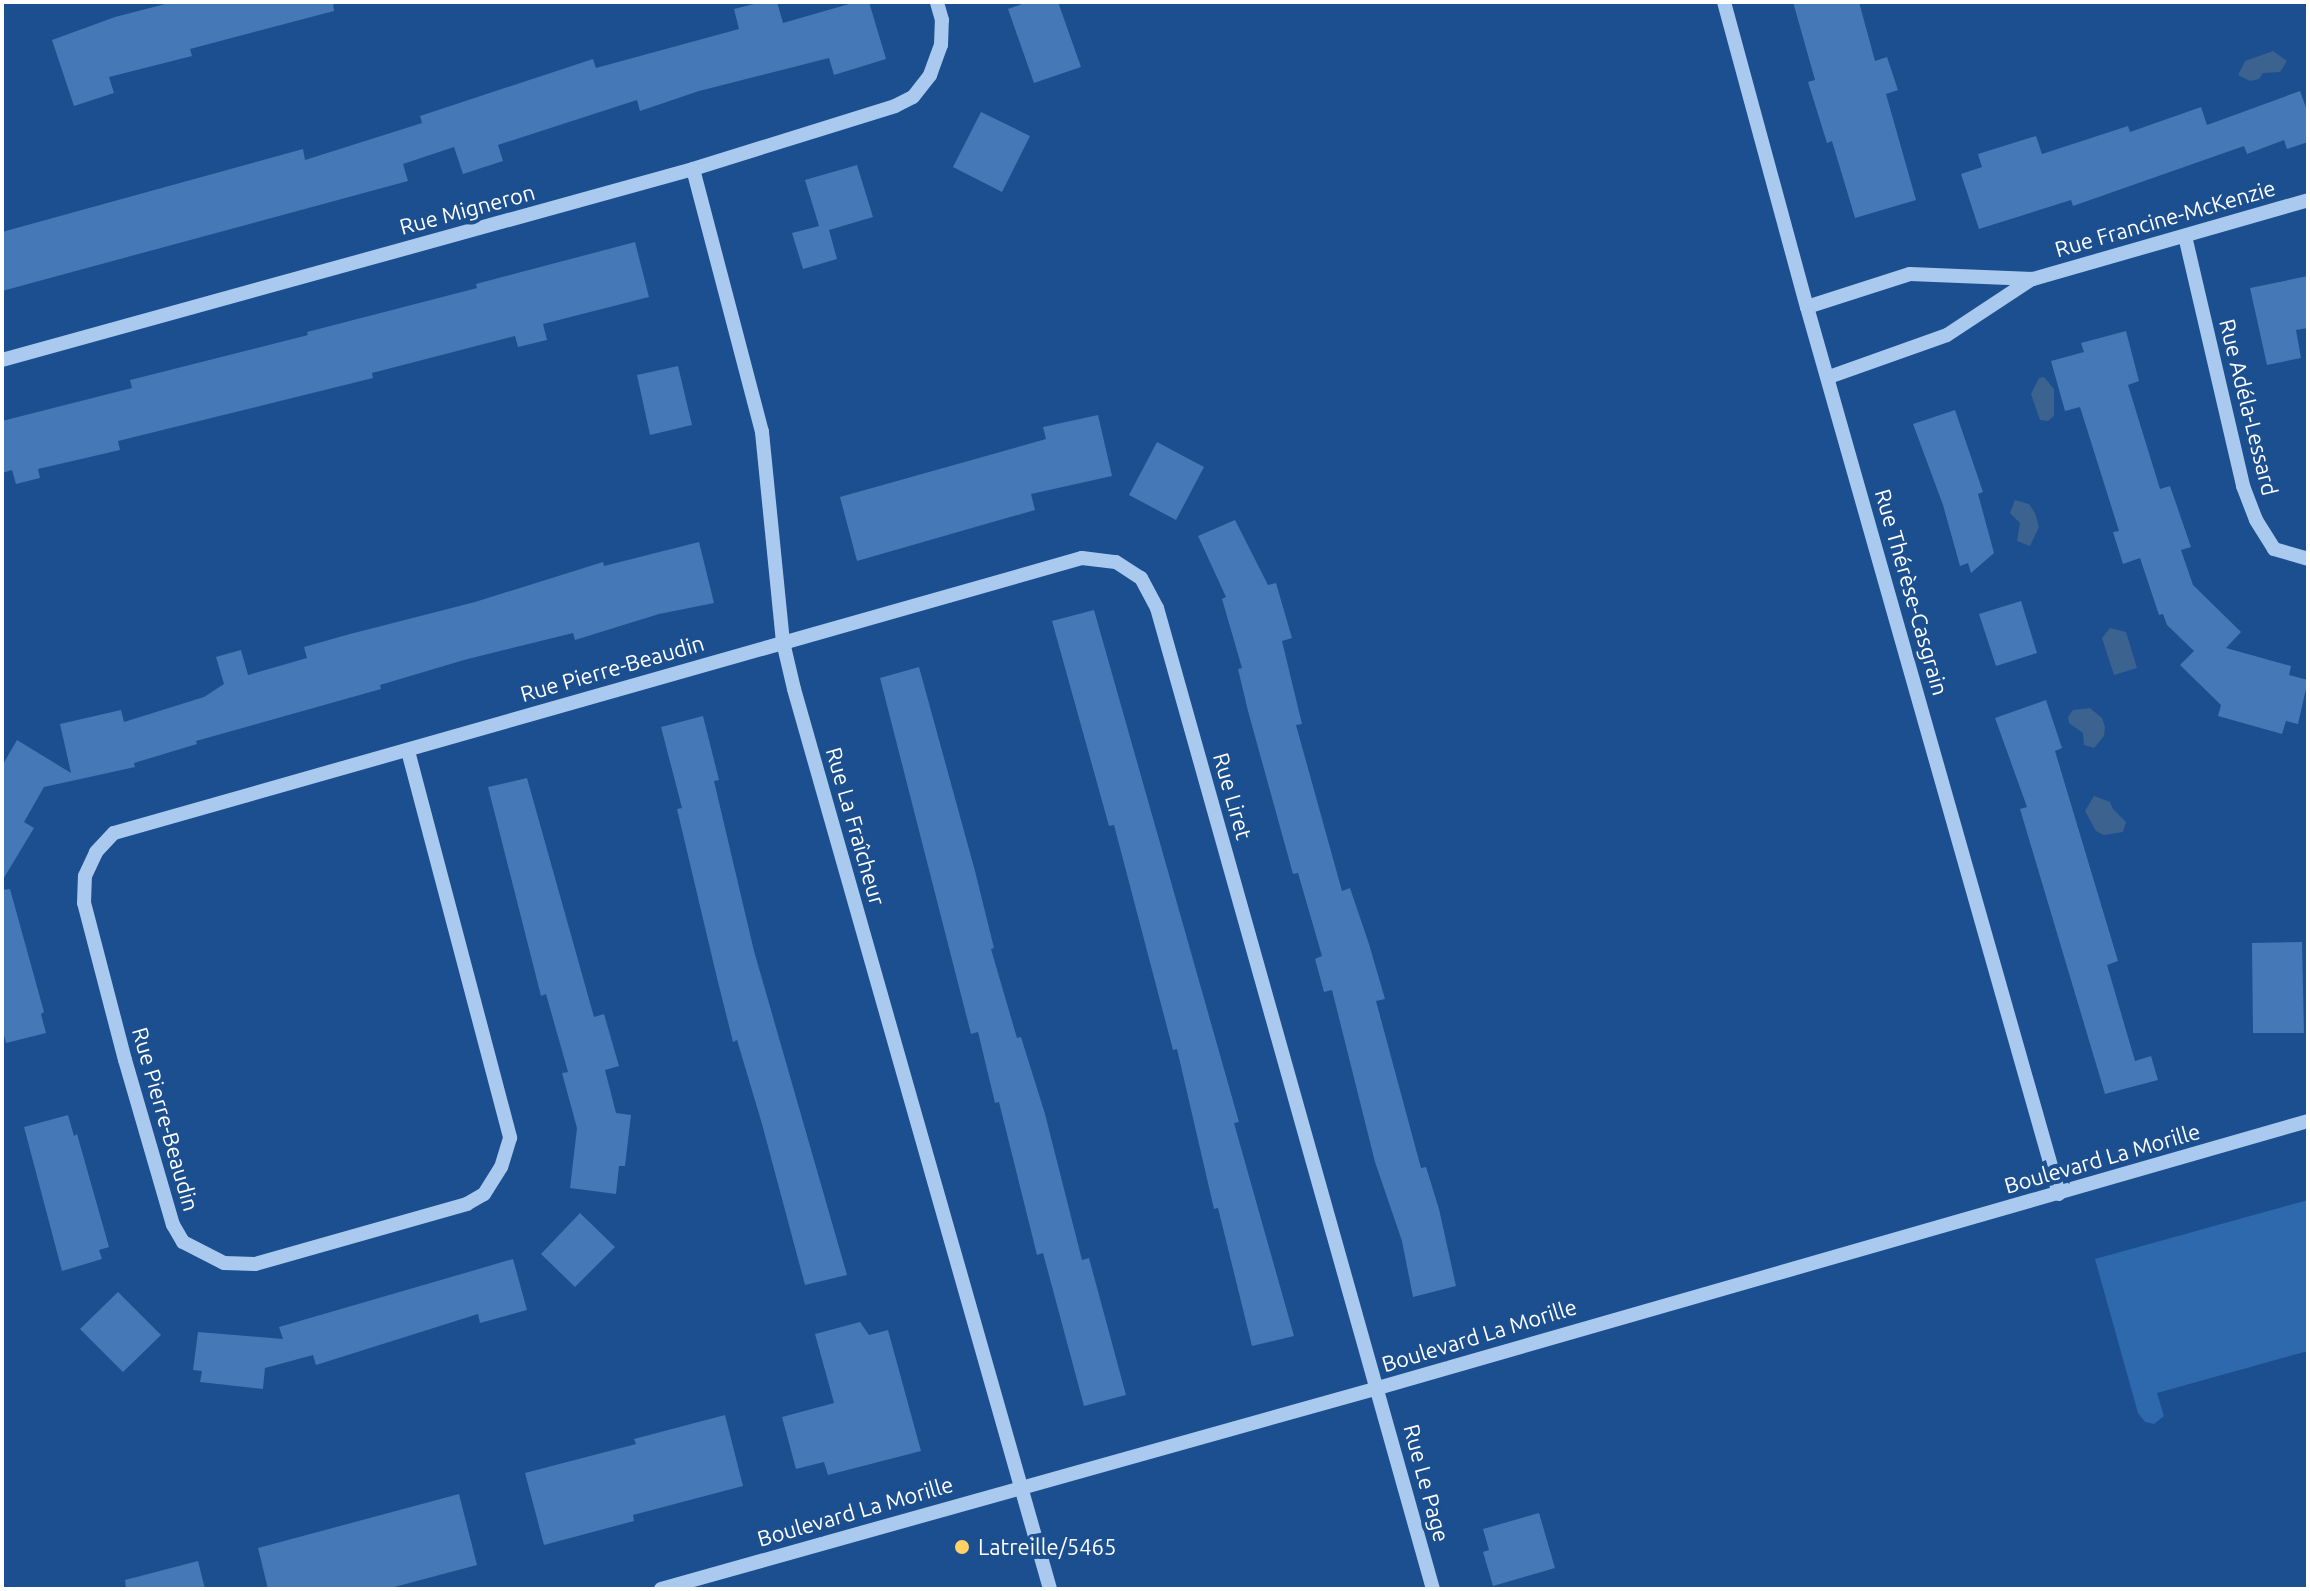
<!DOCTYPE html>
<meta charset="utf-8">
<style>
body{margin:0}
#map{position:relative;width:2310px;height:1591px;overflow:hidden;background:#1b4f8f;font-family:Ubuntu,sans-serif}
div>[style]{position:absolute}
.green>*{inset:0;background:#2e69ad}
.water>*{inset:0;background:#3c6290}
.building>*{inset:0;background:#4478b7}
.minor>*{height:14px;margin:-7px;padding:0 7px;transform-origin:7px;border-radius:7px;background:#a9c9ee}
.dots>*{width:22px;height:22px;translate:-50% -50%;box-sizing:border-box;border:4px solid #1b4f8f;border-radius:50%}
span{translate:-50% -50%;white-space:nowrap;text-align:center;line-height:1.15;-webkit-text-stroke:8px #1b4f8f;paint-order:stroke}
.street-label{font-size:22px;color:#fff}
.poi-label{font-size:22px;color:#fff}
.left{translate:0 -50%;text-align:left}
.frame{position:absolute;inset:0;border:4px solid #fff;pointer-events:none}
</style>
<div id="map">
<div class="green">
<div style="clip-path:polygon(2308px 1200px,2308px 1351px,2157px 1393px,2164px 1416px,2154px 1424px,2145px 1422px,2138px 1413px,2095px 1259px)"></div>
</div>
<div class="water">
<div style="clip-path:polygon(2273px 51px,2287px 61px,2280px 72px,2263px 73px,2259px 79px,2250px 81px,2238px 75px,2245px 61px)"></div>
<div style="clip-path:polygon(2044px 377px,2054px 389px,2054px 416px,2048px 421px,2040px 420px,2031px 394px,2039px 378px)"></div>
<div style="clip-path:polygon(2015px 500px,2029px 504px,2035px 513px,2039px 527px,2030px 546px,2017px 541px,2020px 523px,2010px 513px)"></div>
<div style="clip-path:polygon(2110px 628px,2126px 632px,2137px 668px,2114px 675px,2102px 638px)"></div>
<div style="clip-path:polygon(2090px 708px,2102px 718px,2105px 727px,2104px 736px,2094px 748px,2084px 745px,2083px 733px,2069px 723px,2068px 717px,2073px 710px)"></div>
<div style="clip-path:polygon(2094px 796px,2110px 802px,2113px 809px,2126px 822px,2123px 832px,2104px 835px,2096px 831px,2085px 811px)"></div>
</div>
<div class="building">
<div style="clip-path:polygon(173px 2px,333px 2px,334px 11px,190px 49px,192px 56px,109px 77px,114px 93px,74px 106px,52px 40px,115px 17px)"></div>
<div style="clip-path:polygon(762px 2px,777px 2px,783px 23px,856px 2px,869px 2px,886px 59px,834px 75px,829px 58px,699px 91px,640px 111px,637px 100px,498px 145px,503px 161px,463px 174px,454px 147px,403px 164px,408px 181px,2px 291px,2px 232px,303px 149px,305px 160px,422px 123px,420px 116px,593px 59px,596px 68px,739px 29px,734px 9px)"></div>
<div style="clip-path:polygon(1028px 2px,1058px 2px,1081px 67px,1034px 83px,1008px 9px)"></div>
<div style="clip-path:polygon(1793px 2px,1859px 2px,1875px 61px,1887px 57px,1898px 90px,1886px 94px,1916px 200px,1855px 218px,1832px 141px,1827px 143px,1808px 82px,1815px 80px)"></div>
<div style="clip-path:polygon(2300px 91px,2308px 113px,2308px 142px,2287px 149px,2284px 140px,2247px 154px,2244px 146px,2073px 206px,2071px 200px,1979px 229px,1961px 174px,1982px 167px,1978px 154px,2036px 136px,2042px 154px,2128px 126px,2130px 132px,2201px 107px,2207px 125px)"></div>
<div style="clip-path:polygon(981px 112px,1030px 136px,1002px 192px,953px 167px)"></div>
<div style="clip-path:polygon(857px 165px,873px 217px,829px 230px,837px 259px,803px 269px,792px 233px,819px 226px,805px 180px)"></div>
<div style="clip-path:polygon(635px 242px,649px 297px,543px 324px,547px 340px,518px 347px,515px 336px,372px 373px,373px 378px,118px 441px,120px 450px,38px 469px,40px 478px,16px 484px,12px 470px,2px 473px,2px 421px,132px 388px,130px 380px,308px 335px,307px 332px,477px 288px,476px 284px)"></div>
<div style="clip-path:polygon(2308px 276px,2308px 328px,2296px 330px,2301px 358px,2267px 365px,2250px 288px)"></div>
<div style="clip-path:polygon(2126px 331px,2139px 381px,2128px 385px,2160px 489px,2170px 486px,2191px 547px,2181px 550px,2193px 585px,2241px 632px,2226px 648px,2291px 666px,2289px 675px,2308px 680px,2298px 724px,2286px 721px,2282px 734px,2218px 716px,2221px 705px,2180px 665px,2194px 651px,2167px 625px,2163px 614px,2159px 615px,2140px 558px,2123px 564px,2113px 532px,2119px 531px,2080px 407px,2065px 411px,2051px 361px,2084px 352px,2081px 343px)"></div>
<div style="clip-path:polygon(678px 366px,692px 425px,650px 435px,637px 375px)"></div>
<div style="clip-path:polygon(1955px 410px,1983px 492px,1978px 494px,1994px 553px,1971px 573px,1968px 563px,1960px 566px,1943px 505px,1913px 424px)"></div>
<div style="clip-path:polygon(1098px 415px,1112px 476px,1031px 494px,1035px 510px,857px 561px,840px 497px,1046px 439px,1043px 427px)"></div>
<div style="clip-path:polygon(1157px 442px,1204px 467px,1176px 520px,1129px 495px)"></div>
<div style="clip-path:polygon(1235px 520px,1268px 585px,1276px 583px,1292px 638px,1282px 641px,1302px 724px,1296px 725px,1342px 891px,1350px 888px,1369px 944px,1385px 999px,1376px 1001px,1421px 1168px,1426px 1167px,1439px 1209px,1456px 1286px,1413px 1297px,1402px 1241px,1375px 1162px,1332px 990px,1324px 992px,1315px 959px,1322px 956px,1298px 873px,1293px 874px,1248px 711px,1238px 669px,1242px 668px,1222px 599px,1226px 597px,1198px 536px)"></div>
<div style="clip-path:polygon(699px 542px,714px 603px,659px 614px,575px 640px,573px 633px,464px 660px,380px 685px,381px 689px,196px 741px,197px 744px,134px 763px,135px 767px,44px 787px,24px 822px,34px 828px,2px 881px,2px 766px,17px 740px,71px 773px,60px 724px,121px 710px,124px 722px,204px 697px,224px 684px,216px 657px,241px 650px,248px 675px,307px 658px,304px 647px,350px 634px,475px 602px,603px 562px,604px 566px)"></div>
<div style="clip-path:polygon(2021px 601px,2037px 653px,1996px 666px,1979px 614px)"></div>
<div style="clip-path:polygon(1094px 610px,1239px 1122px,1234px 1123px,1294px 1336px,1252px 1346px,1218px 1208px,1214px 1209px,1177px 1049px,1173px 1050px,1114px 825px,1109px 826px,1052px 621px)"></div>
<div style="clip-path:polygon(919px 667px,975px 871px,994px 948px,991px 949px,1017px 1038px,1021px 1037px,1045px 1114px,1082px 1260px,1089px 1258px,1126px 1395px,1084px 1406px,1043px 1253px,1037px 1255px,999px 1102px,995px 1103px,978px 1032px,971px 1034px,880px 678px)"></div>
<div style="clip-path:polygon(2046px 700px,2062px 748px,2055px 751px,2118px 961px,2107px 965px,2135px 1061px,2151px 1056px,2158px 1080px,2105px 1094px,2020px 809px,2027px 807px,1995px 718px)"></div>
<div style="clip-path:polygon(703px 716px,719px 780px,714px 781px,754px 951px,847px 1275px,805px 1285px,762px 1124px,737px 1040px,733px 1042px,717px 978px,677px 809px,682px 808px,661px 727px)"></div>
<div style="clip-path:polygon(527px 778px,594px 1017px,604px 1014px,619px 1066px,605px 1070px,616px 1113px,631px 1115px,625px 1166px,619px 1166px,616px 1194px,570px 1188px,577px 1128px,562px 1073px,568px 1072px,546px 994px,541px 996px,488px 787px)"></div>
<div style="clip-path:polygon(10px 889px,44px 1012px,41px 1014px,46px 1033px,6px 1043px,2px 1028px,2px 890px)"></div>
<div style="clip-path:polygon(2302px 942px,2304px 1033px,2253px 1033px,2252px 943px)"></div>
<div style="clip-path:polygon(68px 1115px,74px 1136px,77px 1134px,109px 1247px,99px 1250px,102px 1259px,62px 1271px,24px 1127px)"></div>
<div style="clip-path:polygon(580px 1213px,615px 1247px,575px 1287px,541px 1254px)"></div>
<div style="clip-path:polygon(513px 1259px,527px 1310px,480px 1323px,478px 1314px,316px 1365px,313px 1355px,265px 1368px,263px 1389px,200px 1382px,202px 1371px,193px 1370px,198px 1332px,283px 1339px,279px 1327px)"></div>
<div style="clip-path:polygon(118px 1292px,161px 1335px,123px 1372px,80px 1329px)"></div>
<div style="clip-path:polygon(860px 1322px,869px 1335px,888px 1330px,921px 1451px,828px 1475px,824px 1462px,796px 1469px,782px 1417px,834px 1403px,815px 1334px)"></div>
<div style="clip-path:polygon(725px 1415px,743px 1486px,633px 1515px,634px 1521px,544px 1545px,525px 1473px,636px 1444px,634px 1439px)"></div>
<div style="clip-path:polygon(459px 1494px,477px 1565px,387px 1589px,268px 1589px,258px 1548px)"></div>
<div style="clip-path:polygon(1539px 1513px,1555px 1568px,1493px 1586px,1483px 1552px,1489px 1550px,1483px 1529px)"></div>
<div style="clip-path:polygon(198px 1561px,205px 1589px,126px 1589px,125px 1580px)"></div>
</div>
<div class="minor">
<div style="left:1724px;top:2px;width:316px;rotate:74.8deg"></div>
<div style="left:1807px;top:307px;width:922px;rotate:74.14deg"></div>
<div style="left:693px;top:169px;width:272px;rotate:75.3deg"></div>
<div style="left:762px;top:432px;width:211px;rotate:84.3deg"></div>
<div style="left:783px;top:642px;width:48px;rotate:76.8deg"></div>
<div style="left:794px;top:689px;width:936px;rotate:74.12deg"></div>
<div style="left:2185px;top:236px;width:257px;rotate:76.9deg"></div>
<div style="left:2243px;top:486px;width:36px;rotate:69deg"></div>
<div style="left:2256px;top:520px;width:34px;rotate:58deg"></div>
<div style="left:2274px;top:549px;width:35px;rotate:16deg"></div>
<div style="left:1807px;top:307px;width:108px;rotate:-17.8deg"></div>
<div style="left:1910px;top:274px;width:123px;rotate:2.3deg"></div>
<div style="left:2033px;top:279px;width:286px;rotate:-16deg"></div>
<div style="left:2px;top:360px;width:717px;rotate:-15.45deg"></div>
<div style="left:693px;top:169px;width:212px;rotate:-17.3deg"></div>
<div style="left:895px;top:106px;width:20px;rotate:-27deg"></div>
<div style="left:913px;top:97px;width:28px;rotate:-52deg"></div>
<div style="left:930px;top:75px;width:32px;rotate:-70deg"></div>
<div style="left:941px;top:45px;width:25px;rotate:-88deg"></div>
<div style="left:942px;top:20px;width:19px;rotate:-106deg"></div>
<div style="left:1829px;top:377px;width:125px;rotate:-19.6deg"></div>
<div style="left:1947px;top:335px;width:102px;rotate:-33.4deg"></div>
<div style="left:408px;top:751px;width:400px;rotate:75.2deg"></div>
<div style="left:510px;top:1138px;width:30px;rotate:107deg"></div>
<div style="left:501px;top:1167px;width:32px;rotate:122deg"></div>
<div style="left:484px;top:1194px;width:20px;rotate:150deg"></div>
<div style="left:467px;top:1204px;width:220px;rotate:164.2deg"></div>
<div style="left:255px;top:1264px;width:31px;rotate:-178deg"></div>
<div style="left:224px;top:1263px;width:46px;rotate:-152.9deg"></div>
<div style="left:183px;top:1242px;width:20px;rotate:-120deg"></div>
<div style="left:173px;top:1225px;width:172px;rotate:-106.2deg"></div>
<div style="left:125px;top:1060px;width:162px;rotate:-104.6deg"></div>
<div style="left:84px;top:903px;width:27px;rotate:-88deg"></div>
<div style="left:85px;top:876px;width:26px;rotate:-65deg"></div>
<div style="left:96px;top:852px;width:26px;rotate:-47deg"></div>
<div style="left:114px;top:833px;width:1006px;rotate:-15.86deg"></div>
<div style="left:1082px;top:558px;width:34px;rotate:7deg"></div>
<div style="left:1116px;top:562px;width:30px;rotate:33deg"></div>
<div style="left:1141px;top:578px;width:34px;rotate:62deg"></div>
<div style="left:1157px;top:608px;width:1019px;rotate:74.29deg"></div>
<div style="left:661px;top:1589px;width:745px;rotate:-15.66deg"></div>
<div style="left:1378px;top:1388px;width:968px;rotate:-16.02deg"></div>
</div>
<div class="dots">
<div style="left:962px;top:1547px;background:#ffd166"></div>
</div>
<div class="street-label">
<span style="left:467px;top:209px;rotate:-15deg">Rue Migneron</span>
<span style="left:2165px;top:218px;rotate:-16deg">Rue Francine-McKenzie</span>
<span style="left:2249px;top:407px;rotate:76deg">Rue Adéla-Lessard</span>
<span style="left:1912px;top:592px;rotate:74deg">Rue Thérèse-Casgrain</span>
<span style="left:612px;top:668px;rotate:-16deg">Rue Pierre-Beaudin</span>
<span style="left:1233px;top:796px;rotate:74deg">Rue Liret</span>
<span style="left:856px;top:826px;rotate:74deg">Rue La Fraîcheur</span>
<span style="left:166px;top:1119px;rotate:74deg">Rue Pierre-Beaudin</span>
<span style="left:2102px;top:1158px;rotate:-16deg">Boulevard La Morille</span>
<span style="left:1479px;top:1335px;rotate:-17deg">Boulevard La Morille</span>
<span style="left:1427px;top:1483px;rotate:75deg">Rue Le Page</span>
<span style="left:855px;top:1511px;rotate:-16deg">Boulevard La Morille</span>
</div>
<div class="poi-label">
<span class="left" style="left:978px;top:1547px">Latreille/5465</span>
</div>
<div class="frame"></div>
</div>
